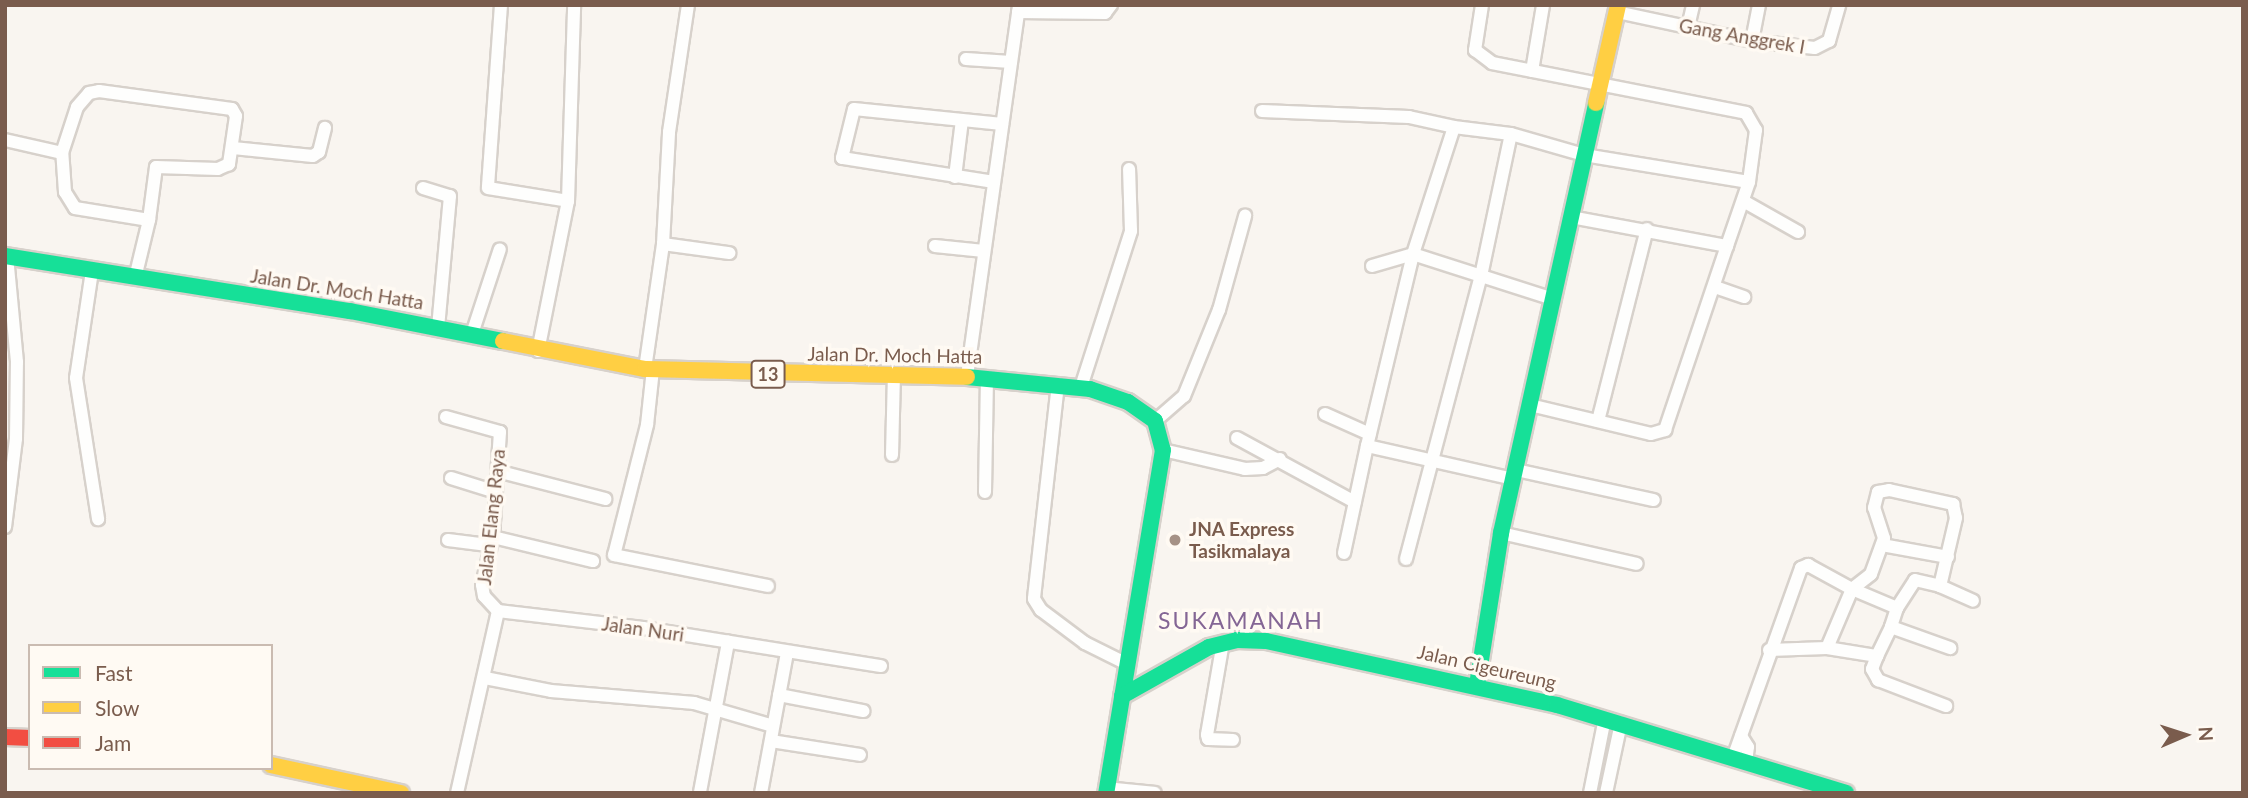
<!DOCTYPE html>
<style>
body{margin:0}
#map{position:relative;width:2248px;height:798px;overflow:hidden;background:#f9f5f0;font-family:Lato,sans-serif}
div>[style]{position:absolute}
.roads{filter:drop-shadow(2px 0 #d7d1cb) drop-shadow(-2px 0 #d7d1cb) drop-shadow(0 2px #d7d1cb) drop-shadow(0 -2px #d7d1cb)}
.street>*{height:12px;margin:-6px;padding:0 6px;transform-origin:6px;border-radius:6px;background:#fefefd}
.fast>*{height:16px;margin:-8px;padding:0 8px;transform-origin:8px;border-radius:8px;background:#16e098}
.slow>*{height:16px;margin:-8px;padding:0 8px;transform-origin:8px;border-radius:8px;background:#ffcf43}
.jam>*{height:16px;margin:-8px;padding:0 8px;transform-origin:8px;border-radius:8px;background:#f24e42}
.dots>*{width:19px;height:19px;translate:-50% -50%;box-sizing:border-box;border:4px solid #fffaf3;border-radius:50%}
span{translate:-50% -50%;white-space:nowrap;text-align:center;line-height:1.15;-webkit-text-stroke:7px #fffaf3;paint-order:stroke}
.shield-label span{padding:2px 5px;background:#fffaf3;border:2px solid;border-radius:5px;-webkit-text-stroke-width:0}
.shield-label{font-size:18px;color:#7a5c4d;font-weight:700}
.street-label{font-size:19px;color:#7a5c4d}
.poi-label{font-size:19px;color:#7a5c4d;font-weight:700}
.left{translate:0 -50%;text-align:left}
.quarter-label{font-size:23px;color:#846695;letter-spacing:2px}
.frame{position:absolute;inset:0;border:7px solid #7a5c4d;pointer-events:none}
.legend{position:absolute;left:28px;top:644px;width:245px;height:126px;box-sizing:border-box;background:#fffaf3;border:2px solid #cabbb1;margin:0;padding:9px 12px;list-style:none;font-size:21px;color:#7a5c4d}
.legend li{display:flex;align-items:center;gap:14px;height:35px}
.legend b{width:35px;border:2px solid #cabbb1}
.north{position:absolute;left:2150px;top:700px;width:70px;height:70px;-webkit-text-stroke:5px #fffaf3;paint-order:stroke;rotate:87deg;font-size:19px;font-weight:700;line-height:28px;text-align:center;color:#7a5c4d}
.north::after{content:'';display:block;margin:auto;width:24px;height:32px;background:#7a5c4d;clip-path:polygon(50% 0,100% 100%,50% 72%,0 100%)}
</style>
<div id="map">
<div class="roads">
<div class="street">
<div style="left:501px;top:5px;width:183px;rotate:94.1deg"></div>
<div style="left:488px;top:188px;width:81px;rotate:9.2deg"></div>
<div style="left:1482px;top:5px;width:46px;rotate:98.8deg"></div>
<div style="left:1475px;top:50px;width:21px;rotate:37deg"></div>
<div style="left:1492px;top:63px;width:259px;rotate:11.1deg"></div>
<div style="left:1746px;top:113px;width:20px;rotate:60deg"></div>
<div style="left:1756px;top:130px;width:52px;rotate:97.7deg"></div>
<div style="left:1749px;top:182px;width:68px;rotate:109deg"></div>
<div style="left:1018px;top:12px;width:87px;rotate:0.7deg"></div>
<div style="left:1105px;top:13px;width:10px;rotate:-53deg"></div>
<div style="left:1617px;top:12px;width:138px;rotate:12.1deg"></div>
<div style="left:1752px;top:41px;width:63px;rotate:6.3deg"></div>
<div style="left:1815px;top:48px;width:16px;rotate:-27deg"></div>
<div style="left:1829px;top:41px;width:37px;rotate:-74deg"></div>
<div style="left:1688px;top:27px;width:23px;rotate:-77deg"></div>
<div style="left:1752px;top:41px;width:37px;rotate:-79deg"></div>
<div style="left:966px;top:59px;width:45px;rotate:3.8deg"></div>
<div style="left:1532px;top:71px;width:67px;rotate:-80.5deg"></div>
<div style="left:99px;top:91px;width:134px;rotate:7.7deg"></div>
<div style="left:232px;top:109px;width:8px;rotate:60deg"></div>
<div style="left:236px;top:116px;width:49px;rotate:98.3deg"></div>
<div style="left:229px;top:164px;width:12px;rotate:156deg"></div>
<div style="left:218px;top:169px;width:62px;rotate:-178.2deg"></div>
<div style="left:156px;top:167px;width:53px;rotate:97.5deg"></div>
<div style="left:149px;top:220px;width:75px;rotate:-170.8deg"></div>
<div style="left:75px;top:208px;width:19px;rotate:-122deg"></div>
<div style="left:65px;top:192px;width:39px;rotate:-94deg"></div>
<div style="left:62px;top:153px;width:48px;rotate:-71.9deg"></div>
<div style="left:77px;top:107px;width:18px;rotate:-49deg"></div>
<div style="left:89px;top:93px;width:10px;rotate:-11deg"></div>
<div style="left:1262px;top:111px;width:147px;rotate:2.3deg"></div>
<div style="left:1409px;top:117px;width:46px;rotate:12.5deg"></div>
<div style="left:5px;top:140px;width:58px;rotate:12.8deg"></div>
<div style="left:233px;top:148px;width:80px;rotate:5.7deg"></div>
<div style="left:313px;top:156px;width:7px;rotate:-34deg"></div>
<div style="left:319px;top:152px;width:25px;rotate:-76deg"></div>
<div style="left:955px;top:177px;width:57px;rotate:-83deg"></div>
<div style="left:994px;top:182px;width:154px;rotate:-171deg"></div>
<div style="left:842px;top:158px;width:50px;rotate:-76.2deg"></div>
<div style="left:854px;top:109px;width:149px;rotate:5.8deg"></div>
<div style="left:423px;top:188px;width:28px;rotate:17deg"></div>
<div style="left:450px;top:196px;width:132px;rotate:95.2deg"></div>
<div style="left:1745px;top:202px;width:61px;rotate:29.5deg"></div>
<div style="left:663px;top:244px;width:112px;rotate:-86.9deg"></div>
<div style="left:669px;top:132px;width:128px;rotate:-81.5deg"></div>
<div style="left:935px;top:246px;width:49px;rotate:5.8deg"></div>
<div style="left:1372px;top:266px;width:43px;rotate:-16.3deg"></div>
<div style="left:1413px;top:254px;width:133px;rotate:-72.1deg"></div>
<div style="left:1454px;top:127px;width:57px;rotate:7deg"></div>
<div style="left:92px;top:271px;width:108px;rotate:98.5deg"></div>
<div style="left:76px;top:378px;width:143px;rotate:81.1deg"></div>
<div style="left:135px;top:278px;width:60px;rotate:-76.4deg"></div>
<div style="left:1715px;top:287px;width:31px;rotate:19deg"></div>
<div style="left:472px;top:334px;width:89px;rotate:-71.8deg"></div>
<div style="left:538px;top:351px;width:153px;rotate:-78.7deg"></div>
<div style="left:568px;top:201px;width:196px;rotate:-88.2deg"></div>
<div style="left:645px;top:369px;width:126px;rotate:-81.8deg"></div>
<div style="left:663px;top:244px;width:67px;rotate:7.8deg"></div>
<div style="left:653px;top:369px;width:56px;rotate:96.1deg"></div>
<div style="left:647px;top:425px;width:134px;rotate:104.2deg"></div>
<div style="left:614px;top:555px;width:157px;rotate:11.4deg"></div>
<div style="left:967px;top:376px;width:375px;rotate:-82deg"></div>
<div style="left:1058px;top:384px;width:216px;rotate:96.4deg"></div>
<div style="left:1034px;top:599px;width:13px;rotate:58deg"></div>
<div style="left:1041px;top:610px;width:55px;rotate:36.9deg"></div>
<div style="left:1085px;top:643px;width:47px;rotate:26.6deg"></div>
<div style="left:1081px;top:387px;width:164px;rotate:-72.2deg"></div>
<div style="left:1131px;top:231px;width:62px;rotate:-91.8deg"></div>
<div style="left:1530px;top:405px;width:124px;rotate:13.5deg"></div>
<div style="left:1651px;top:434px;width:15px;rotate:-16deg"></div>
<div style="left:1665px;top:430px;width:194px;rotate:-71.4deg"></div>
<div style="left:1727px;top:246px;width:159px;rotate:-169.5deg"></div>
<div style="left:1325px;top:414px;width:49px;rotate:24deg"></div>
<div style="left:446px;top:417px;width:56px;rotate:15.5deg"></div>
<div style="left:500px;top:432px;width:105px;rotate:93.8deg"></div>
<div style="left:493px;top:537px;width:49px;rotate:102.9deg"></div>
<div style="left:482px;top:585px;width:11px;rotate:80deg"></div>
<div style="left:484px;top:596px;width:21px;rotate:47deg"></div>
<div style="left:1155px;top:421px;width:38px;rotate:-41deg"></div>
<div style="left:1184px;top:396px;width:93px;rotate:-67.9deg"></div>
<div style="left:1219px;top:310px;width:98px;rotate:-74.5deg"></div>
<div style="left:1598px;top:421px;width:198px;rotate:-75.7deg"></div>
<div style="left:1237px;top:438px;width:134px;rotate:28.5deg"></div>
<div style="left:1367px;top:446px;width:197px;rotate:-76.5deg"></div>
<div style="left:1413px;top:254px;width:147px;rotate:17.8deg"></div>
<div style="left:1163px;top:450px;width:84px;rotate:13deg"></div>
<div style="left:1245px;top:469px;width:18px;rotate:-3deg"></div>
<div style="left:1263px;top:468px;width:19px;rotate:-28deg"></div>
<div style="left:892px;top:455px;width:80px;rotate:-88.6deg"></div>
<div style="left:1516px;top:470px;width:141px;rotate:12.3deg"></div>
<div style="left:497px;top:471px;width:112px;rotate:14.5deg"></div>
<div style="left:451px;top:478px;width:47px;rotate:17.3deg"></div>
<div style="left:985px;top:492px;width:115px;rotate:-89deg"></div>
<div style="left:5px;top:527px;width:89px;rotate:-82.9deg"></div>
<div style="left:16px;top:439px;width:77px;rotate:-89.3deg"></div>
<div style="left:17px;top:362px;width:106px;rotate:-95.4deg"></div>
<div style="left:1501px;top:533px;width:139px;rotate:12.8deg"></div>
<div style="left:493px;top:537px;width:103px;rotate:13.5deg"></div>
<div style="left:448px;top:540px;width:40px;rotate:7.1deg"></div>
<div style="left:1882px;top:545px;width:67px;rotate:10.3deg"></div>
<div style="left:1344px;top:553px;width:109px;rotate:-77.9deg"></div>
<div style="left:1367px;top:446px;width:151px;rotate:12.7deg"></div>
<div style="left:1406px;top:559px;width:293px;rotate:-75.2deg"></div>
<div style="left:1481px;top:276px;width:145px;rotate:-78.1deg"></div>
<div style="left:1511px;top:134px;width:76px;rotate:16deg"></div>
<div style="left:1584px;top:155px;width:167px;rotate:9.3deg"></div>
<div style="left:1897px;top:608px;width:20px;rotate:108deg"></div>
<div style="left:1891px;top:627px;width:63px;rotate:19.6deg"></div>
<div style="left:498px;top:611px;width:146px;rotate:6.7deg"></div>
<div style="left:643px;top:628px;width:241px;rotate:9.1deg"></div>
<div style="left:1223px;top:642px;width:94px;rotate:99.8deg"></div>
<div style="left:1207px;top:735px;width:4px;rotate:76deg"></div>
<div style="left:1208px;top:739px;width:25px;rotate:2deg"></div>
<div style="left:1827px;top:648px;width:64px;rotate:-67deg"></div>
<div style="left:1852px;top:589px;width:49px;rotate:22.9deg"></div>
<div style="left:1897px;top:608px;width:33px;rotate:-57deg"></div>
<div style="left:1915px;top:580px;width:26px;rotate:13deg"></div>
<div style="left:1769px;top:650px;width:58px;rotate:-2deg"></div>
<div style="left:1827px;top:648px;width:51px;rotate:9.1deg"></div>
<div style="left:1877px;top:656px;width:32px;rotate:-64deg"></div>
<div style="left:1877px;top:656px;width:14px;rotate:111deg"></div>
<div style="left:1872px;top:669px;width:13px;rotate:61deg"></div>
<div style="left:1878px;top:680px;width:73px;rotate:20.9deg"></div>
<div style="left:485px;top:678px;width:67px;rotate:11.1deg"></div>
<div style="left:551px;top:691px;width:144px;rotate:4.8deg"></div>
<div style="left:694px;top:703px;width:82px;rotate:16.2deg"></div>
<div style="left:779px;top:695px;width:86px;rotate:10.8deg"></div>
<div style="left:1741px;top:736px;width:13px;rotate:58deg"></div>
<div style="left:1748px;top:747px;width:14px;rotate:98deg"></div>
<div style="left:771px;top:741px;width:90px;rotate:8.9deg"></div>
<div style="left:1733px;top:758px;width:202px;rotate:-70.3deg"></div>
<div style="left:1801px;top:568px;width:8px;rotate:-23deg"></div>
<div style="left:1808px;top:565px;width:50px;rotate:28.6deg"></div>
<div style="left:1852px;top:589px;width:24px;rotate:-38deg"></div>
<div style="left:1871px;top:574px;width:38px;rotate:-70deg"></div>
<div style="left:1884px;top:538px;width:32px;rotate:-108deg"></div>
<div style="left:1874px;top:508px;width:16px;rotate:-76deg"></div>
<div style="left:1878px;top:492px;width:11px;rotate:-10deg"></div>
<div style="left:1889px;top:490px;width:66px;rotate:12.3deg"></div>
<div style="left:1953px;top:504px;width:14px;rotate:78deg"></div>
<div style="left:1956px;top:518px;width:70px;rotate:103.2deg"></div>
<div style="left:1940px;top:586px;width:36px;rotate:24deg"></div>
<div style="left:1106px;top:788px;width:49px;rotate:5.8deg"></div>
<div style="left:700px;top:792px;width:153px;rotate:-79.4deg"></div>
<div style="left:457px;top:793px;width:187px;rotate:-77.3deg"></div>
<div style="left:761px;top:793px;width:142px;rotate:-79.5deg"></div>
<div style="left:1590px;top:793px;width:76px;rotate:-78.7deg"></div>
<div style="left:1606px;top:793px;width:72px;rotate:-77.9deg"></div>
</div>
<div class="fast">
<div style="left:5px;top:256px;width:349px;rotate:9.1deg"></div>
<div style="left:350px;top:311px;width:156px;rotate:11.1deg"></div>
<div style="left:967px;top:377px;width:124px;rotate:5.6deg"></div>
<div style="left:1090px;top:389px;width:40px;rotate:18.9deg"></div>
<div style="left:1128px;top:402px;width:33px;rotate:35deg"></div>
<div style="left:1155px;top:421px;width:30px;rotate:75deg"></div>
<div style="left:1163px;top:450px;width:348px;rotate:99.4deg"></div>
<div style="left:1477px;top:685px;width:154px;rotate:-81deg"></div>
<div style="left:1501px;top:533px;width:440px;rotate:-77.5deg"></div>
<div style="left:1122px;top:696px;width:100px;rotate:-29.4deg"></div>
<div style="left:1209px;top:647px;width:29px;rotate:-14deg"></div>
<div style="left:1237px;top:640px;width:29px;rotate:2deg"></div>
<div style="left:1266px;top:641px;width:298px;rotate:12.4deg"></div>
<div style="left:1557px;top:705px;width:302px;rotate:16.9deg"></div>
</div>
<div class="slow">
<div style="left:1596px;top:103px;width:100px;rotate:-77.3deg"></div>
<div style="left:503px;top:341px;width:145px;rotate:11.2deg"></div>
<div style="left:645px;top:369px;width:322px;rotate:1.4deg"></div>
<div style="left:271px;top:765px;width:133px;rotate:12.2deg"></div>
</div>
<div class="jam">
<div style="left:5px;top:737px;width:25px;rotate:2deg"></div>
</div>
</div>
<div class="dots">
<div style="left:1175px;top:540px;background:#a69286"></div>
</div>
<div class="shield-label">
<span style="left:768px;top:374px">13</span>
</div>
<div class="street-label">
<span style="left:1742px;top:36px;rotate:10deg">Gang Anggrek I</span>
<span style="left:337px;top:289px;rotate:9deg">Jalan Dr. Moch Hatta</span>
<span style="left:895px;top:355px;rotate:1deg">Jalan Dr. Moch Hatta</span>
<span style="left:491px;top:517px;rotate:-84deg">Jalan Elang Raya</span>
<span style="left:643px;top:629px;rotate:8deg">Jalan Nuri</span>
<span style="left:1487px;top:667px;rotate:13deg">Jalan Cigeureung</span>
</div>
<div class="poi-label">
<span class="left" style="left:1189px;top:540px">JNA Express<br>Tasikmalaya</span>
</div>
<div class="quarter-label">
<span style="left:1241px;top:620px">SUKAMANAH</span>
</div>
<div class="frame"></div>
<ul class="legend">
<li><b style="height:9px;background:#16e098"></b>Fast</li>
<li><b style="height:9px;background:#ffcf43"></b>Slow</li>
<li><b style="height:9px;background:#f24e42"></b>Jam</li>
</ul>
<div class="north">N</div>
</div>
